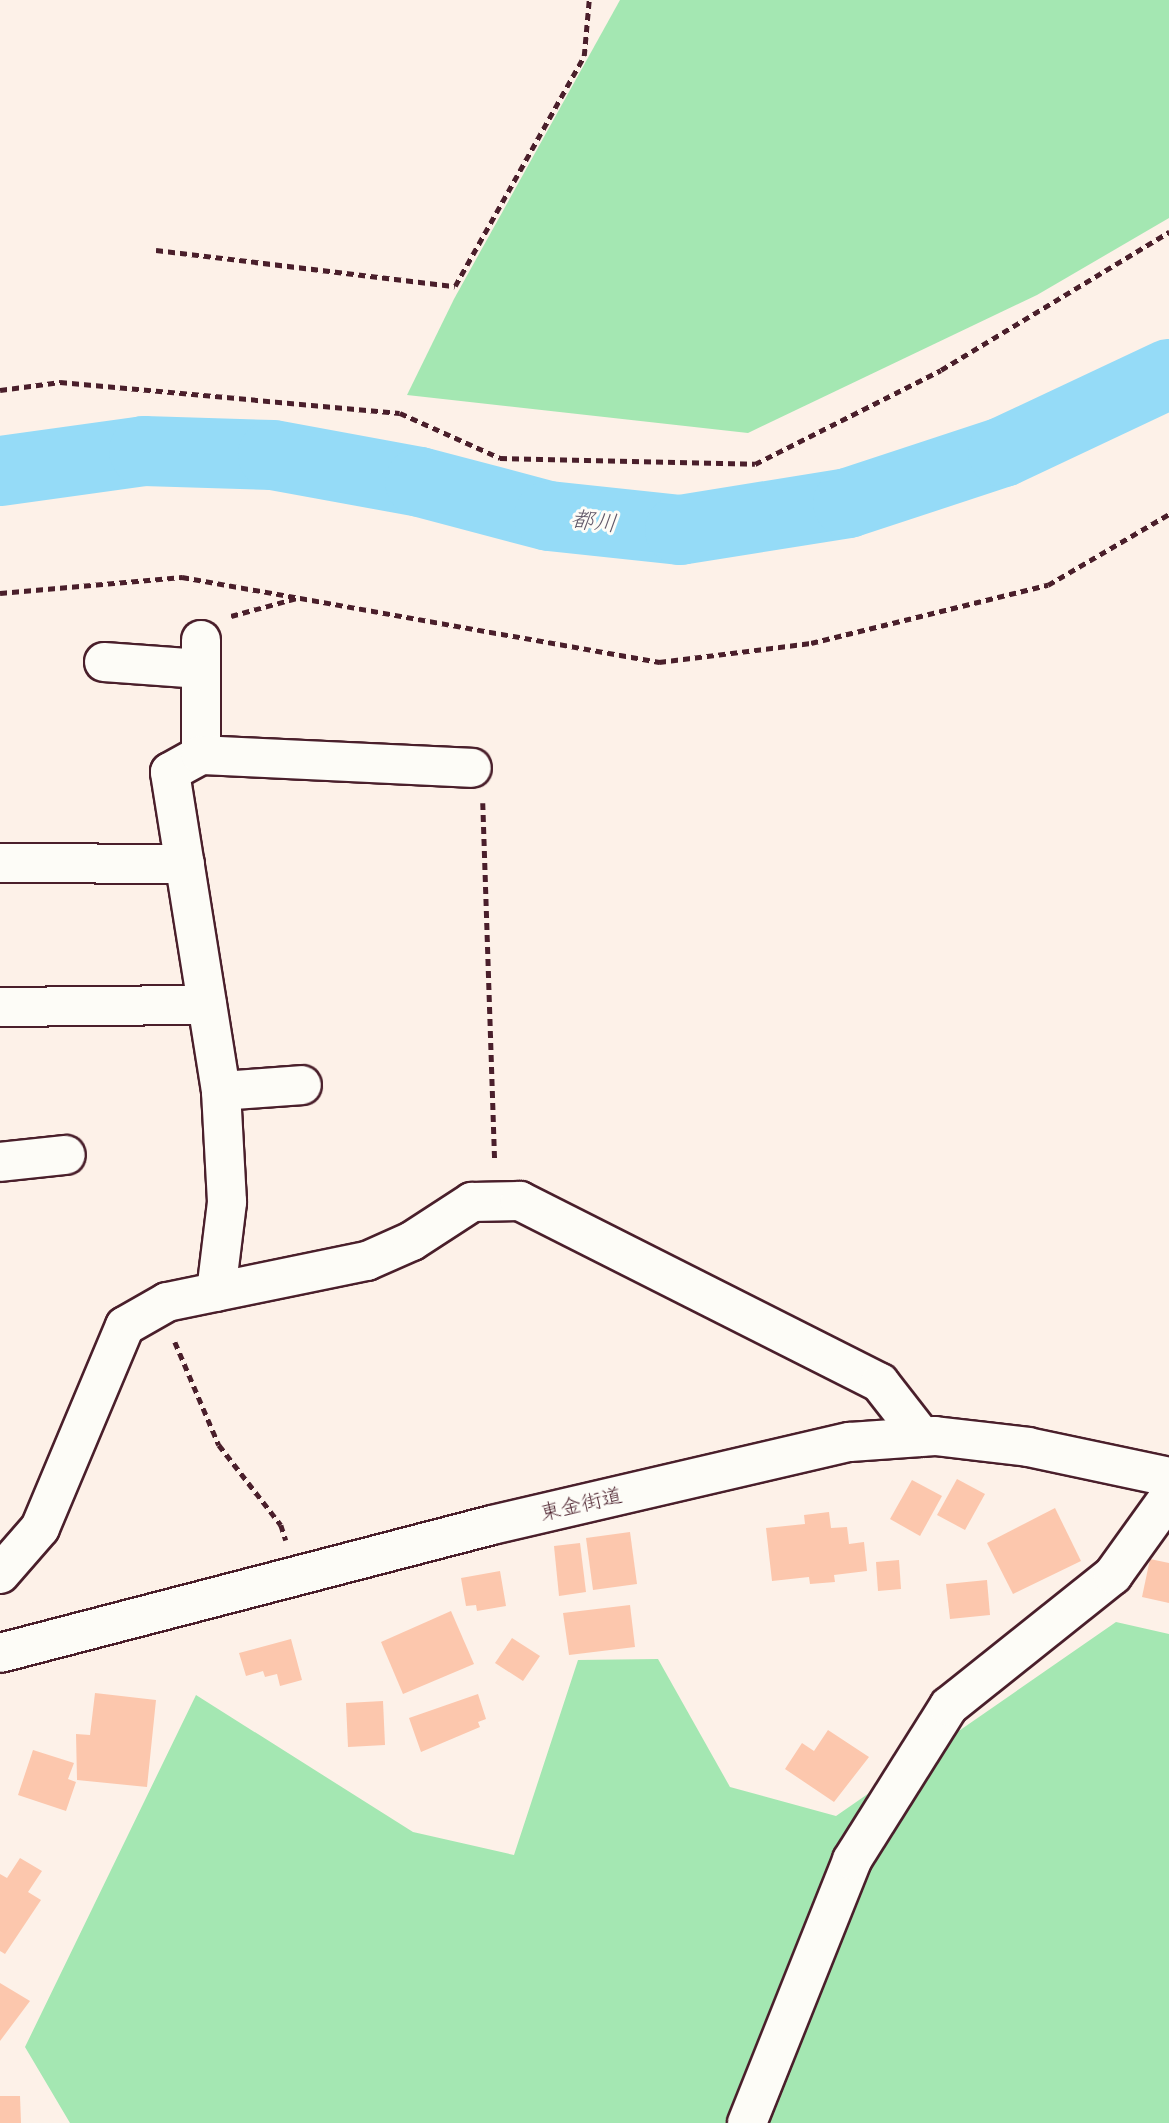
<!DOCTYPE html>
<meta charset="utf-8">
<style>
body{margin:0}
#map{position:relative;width:1169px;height:2123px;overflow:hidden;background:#fdf1e8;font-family:Delius,"Klee One",sans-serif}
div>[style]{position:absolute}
.green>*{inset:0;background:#a4e7b2}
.river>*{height:70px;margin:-35px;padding:0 35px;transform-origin:35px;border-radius:35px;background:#95dbf7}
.building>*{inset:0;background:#fcc7ad}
.path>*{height:4.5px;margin-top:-2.25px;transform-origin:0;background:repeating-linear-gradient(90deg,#4a1f2b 0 7px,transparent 0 12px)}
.roads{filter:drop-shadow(2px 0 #4a1f2b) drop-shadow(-2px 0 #4a1f2b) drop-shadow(0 2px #4a1f2b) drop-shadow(0 -2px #4a1f2b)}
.minor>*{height:38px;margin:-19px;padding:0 19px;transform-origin:19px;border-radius:19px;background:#fdfcf7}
.highway>*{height:38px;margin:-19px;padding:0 19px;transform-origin:19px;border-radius:19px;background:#fdfcf7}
span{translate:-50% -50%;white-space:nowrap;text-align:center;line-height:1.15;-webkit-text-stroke:6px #fdfcf7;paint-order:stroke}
.street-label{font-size:21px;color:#4a1f2b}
.water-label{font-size:23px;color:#605768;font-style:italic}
</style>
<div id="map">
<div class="green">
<div style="clip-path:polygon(620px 0,1169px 0,1169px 218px,1037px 295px,748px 433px,407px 395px,454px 299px)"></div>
<div style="clip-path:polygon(1116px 1622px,1169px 1634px,1169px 2123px,70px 2123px,25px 2047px,196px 1695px,413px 1832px,514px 1855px,578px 1660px,658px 1659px,730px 1787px,836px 1816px)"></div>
</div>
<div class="river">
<div style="left:0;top:471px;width:145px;rotate:-7.9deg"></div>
<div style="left:144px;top:451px;width:129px;rotate:1.8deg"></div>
<div style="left:273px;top:455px;width:149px;rotate:10.4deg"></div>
<div style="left:420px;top:482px;width:133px;rotate:14.8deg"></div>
<div style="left:549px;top:516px;width:132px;rotate:6.1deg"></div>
<div style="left:680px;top:530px;width:170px;rotate:-9.1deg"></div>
<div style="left:848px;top:503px;width:163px;rotate:-18.2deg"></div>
<div style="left:1003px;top:452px;width:183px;rotate:-25.2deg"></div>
</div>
<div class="building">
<div style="clip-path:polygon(957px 1479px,985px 1494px,965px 1530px,937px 1515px)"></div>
<div style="clip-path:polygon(912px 1480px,942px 1496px,920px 1536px,890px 1519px)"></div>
<div style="clip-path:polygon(1055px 1508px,1081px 1561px,1013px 1594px,987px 1543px)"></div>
<div style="clip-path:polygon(829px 1512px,831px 1528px,847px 1527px,849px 1544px,864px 1542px,867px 1571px,834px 1575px,835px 1582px,810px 1584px,809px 1577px,772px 1581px,766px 1528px,805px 1524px,804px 1515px)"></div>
<div style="clip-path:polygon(630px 1532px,637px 1584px,593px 1590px,586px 1538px)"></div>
<div style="clip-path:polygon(580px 1543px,586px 1592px,559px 1596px,554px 1546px)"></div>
<div style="clip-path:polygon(1150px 1559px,1169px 1563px,1169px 1603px,1142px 1597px)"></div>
<div style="clip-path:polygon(899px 1560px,901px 1589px,878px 1591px,876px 1562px)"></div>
<div style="clip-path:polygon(500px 1571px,506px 1606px,477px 1611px,476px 1605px,466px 1606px,461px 1578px)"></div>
<div style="clip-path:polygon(987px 1580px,990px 1615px,950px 1619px,946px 1584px)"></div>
<div style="clip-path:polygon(630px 1605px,635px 1647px,569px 1655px,563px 1613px)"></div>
<div style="clip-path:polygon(451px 1611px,474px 1664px,403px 1694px,381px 1642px)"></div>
<div style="clip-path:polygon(512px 1638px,540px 1656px,523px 1681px,495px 1663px)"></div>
<div style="clip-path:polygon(291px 1639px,302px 1680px,280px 1686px,277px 1674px,265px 1677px,263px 1671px,246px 1676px,239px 1653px)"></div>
<div style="clip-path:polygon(95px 1693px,156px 1700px,147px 1787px,77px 1780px,76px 1734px,90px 1735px)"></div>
<div style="clip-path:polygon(478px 1694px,486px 1719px,478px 1722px,480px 1727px,421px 1752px,409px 1718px)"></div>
<div style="clip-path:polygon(383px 1701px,385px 1745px,348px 1747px,346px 1703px)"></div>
<div style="clip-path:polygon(828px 1730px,869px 1757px,834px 1802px,785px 1769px,802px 1743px,814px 1751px)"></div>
<div style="clip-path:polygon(33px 1750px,74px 1763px,68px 1779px,76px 1782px,66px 1811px,18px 1795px)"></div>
<div style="clip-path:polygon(20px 1858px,42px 1871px,28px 1892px,41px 1900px,5px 1954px,0 1951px,0 1874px,7px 1878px)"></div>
<div style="clip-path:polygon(0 1983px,30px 2001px,0 2041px)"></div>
<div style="clip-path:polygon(0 2096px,20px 2096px,21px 2123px,0 2123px)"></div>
</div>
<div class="path">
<div style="left:156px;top:250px;width:301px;rotate:6.9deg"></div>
<div style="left:455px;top:286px;width:264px;rotate:-60.7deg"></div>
<div style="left:584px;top:56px;width:56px;rotate:-84.9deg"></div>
<div style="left:0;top:390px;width:61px;rotate:-7.6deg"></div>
<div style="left:60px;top:382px;width:341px;rotate:5.2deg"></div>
<div style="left:400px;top:413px;width:110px;rotate:24.2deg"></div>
<div style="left:500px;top:458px;width:255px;rotate:1.3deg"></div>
<div style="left:755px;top:464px;width:208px;rotate:-26.8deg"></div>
<div style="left:941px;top:370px;width:267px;rotate:-31.2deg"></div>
<div style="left:0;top:593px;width:183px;rotate:-5deg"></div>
<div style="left:182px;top:577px;width:485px;rotate:10.1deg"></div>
<div style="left:659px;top:662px;width:153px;rotate:-7.1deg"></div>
<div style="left:811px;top:643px;width:244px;rotate:-13.8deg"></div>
<div style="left:1048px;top:585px;width:140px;rotate:-30.4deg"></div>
<div style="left:231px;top:616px;width:68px;rotate:-15.3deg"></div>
<div style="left:483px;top:803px;width:359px;rotate:88.1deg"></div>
<div style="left:175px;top:1342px;width:112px;rotate:66.9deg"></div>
<div style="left:219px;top:1445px;width:101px;rotate:52.2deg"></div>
<div style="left:281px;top:1525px;width:16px;rotate:72deg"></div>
</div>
<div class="roads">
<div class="minor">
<div style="left:201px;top:640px;width:115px;rotate:90deg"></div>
<div style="left:104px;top:662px;width:97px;rotate:4.1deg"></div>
<div style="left:0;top:863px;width:185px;rotate:0.3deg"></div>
<div style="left:0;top:1007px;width:207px;rotate:-0.6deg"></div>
<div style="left:221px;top:1091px;width:81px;rotate:-4.2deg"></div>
<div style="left:0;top:1162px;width:66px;rotate:-6.1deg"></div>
<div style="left:216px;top:1292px;width:91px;rotate:-83deg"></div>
<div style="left:227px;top:1202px;width:111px;rotate:-93.1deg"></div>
<div style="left:221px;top:1091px;width:323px;rotate:-99.1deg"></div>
<div style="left:170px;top:772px;width:35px;rotate:-29deg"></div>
<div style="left:201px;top:755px;width:271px;rotate:2.7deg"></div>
<div style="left:0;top:1574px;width:61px;rotate:-49deg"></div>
<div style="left:40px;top:1528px;width:219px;rotate:-67.2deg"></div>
<div style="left:125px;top:1326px;width:48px;rotate:-29.7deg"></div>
<div style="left:167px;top:1302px;width:204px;rotate:-11.6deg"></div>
<div style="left:367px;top:1261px;width:49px;rotate:-24deg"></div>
<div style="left:412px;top:1241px;width:72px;rotate:-33deg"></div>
<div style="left:472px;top:1202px;width:48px;rotate:-1.2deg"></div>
<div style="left:520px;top:1201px;width:403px;rotate:26.8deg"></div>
<div style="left:880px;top:1383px;width:68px;rotate:52.1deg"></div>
<div style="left:747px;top:2123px;width:283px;rotate:-68.2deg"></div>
<div style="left:852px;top:1860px;width:182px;rotate:-57.8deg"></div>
<div style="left:949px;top:1706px;width:210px;rotate:-38.6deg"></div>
<div style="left:1113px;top:1575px;width:96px;rotate:-54.3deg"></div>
</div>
<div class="highway">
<div style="left:0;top:1653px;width:508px;rotate:-14.58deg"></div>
<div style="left:492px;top:1525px;width:367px;rotate:-13.1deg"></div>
<div style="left:850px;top:1442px;width:85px;rotate:-4deg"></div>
<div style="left:935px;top:1436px;width:94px;rotate:6.7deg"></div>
<div style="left:1028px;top:1447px;width:144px;rotate:12deg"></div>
</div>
</div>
<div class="street-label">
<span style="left:581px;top:1504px;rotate:-13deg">東金街道</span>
</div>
<div class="water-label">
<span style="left:594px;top:521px;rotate:6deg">都川</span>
</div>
</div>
